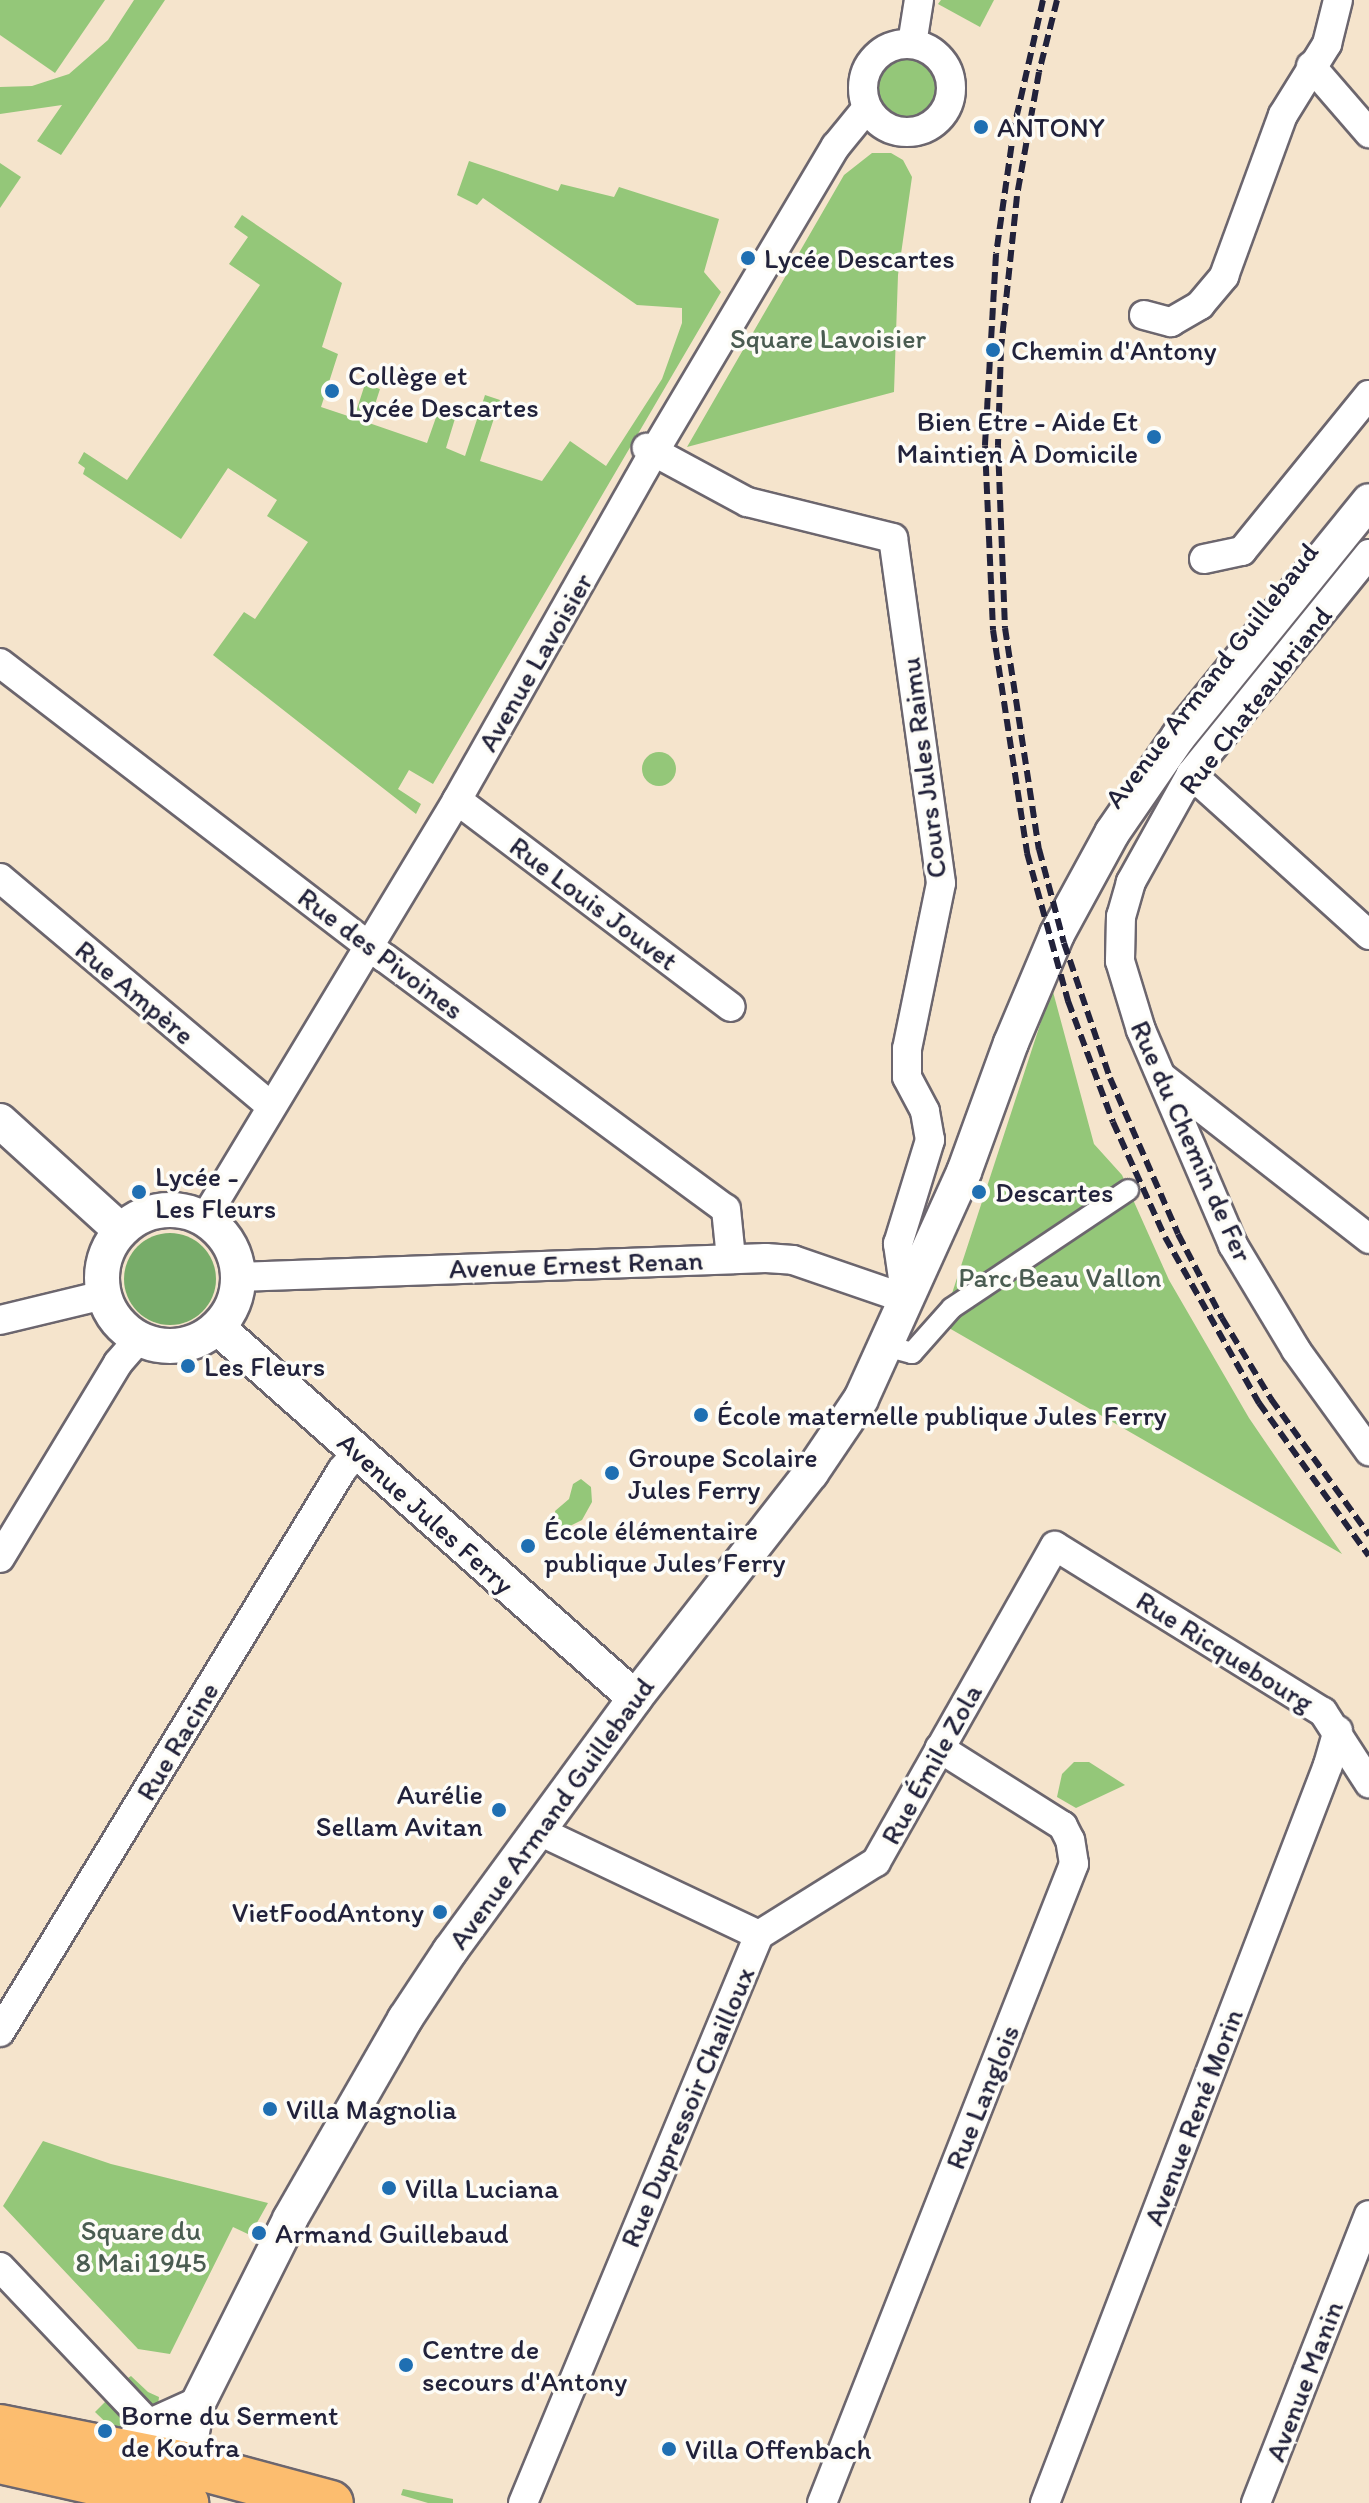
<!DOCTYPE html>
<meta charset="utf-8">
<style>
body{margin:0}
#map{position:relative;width:1369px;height:2503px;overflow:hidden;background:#f5e4cc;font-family:Itim,sans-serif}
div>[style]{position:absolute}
.green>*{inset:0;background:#94c779}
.round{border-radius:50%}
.forest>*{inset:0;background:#77ac69}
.roads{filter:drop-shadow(2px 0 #6c666e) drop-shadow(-2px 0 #6c666e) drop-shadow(0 2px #6c666e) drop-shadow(0 -2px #6c666e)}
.pedestrian>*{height:20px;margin:-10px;padding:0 10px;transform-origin:10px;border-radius:10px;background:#fff}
.minor>*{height:28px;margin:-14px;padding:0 14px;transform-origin:14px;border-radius:14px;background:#fff}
.minor>.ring{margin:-14px;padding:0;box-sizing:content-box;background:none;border:28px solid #fff;border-radius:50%}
.tertiary>*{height:34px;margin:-17px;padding:0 17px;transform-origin:17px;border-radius:17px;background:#fff}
.tertiary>.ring{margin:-17px;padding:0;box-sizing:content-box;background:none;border:34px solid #fff;border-radius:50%}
.primary>*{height:44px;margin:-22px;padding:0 22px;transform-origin:22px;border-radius:22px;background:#fcbd6f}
.rail>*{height:6px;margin-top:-3px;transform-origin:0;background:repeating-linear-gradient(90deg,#22223b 0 12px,transparent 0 18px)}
.dots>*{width:22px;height:22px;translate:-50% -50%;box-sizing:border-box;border:4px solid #fdfcf7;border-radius:50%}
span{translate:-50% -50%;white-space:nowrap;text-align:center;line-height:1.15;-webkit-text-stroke:7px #fdfcf7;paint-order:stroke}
.poi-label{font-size:28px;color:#22223b}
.left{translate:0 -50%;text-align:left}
.right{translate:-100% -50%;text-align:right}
.park-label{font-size:28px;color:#4a5c51}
.street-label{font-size:28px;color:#22223b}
</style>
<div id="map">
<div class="green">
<div style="clip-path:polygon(0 0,105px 0,55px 73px,0 35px)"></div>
<div style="clip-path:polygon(134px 0,165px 0,61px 155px,37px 141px,62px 105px,0 114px,0 87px,32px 86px,69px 74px,108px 40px)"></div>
<div style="clip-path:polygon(941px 0,994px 0,980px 27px,938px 4px)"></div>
<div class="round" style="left:876px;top:57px;width:62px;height:62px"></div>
<div style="clip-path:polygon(872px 153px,891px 153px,903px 160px,912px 177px,898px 275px,894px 392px,687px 447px,844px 175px)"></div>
<div style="clip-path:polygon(469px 161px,558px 191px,561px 184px,614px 197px,619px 187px,719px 219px,704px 272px,721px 292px,433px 784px,409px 770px,398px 789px,421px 804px,416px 814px,213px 655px,244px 612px,255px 619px,308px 542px,267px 516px,277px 500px,228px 468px,181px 539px,83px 474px,85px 468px,78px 463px,84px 452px,127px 480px,260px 285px,229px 264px,248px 237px,234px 227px,242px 215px,342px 283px,322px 347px,338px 354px,321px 407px,354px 418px,365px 384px,380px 389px,369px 423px,427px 443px,440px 406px,457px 412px,446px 448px,465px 456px,485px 395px,500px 400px,480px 461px,542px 481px,570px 441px,606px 466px,662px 379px,682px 323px,682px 308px,637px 305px,483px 198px,477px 205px,457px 195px)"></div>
<div style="clip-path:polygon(0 163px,21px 177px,0 208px)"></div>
<div class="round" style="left:642px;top:752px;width:34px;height:34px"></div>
<div style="clip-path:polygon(1052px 988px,1094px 1144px,1122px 1175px,1169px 1280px,1249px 1418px,1342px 1554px,942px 1324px)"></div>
<div style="clip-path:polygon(581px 1479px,591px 1487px,592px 1502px,582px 1520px,564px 1529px,556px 1520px,555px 1511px,569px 1499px,573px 1484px)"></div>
<div style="clip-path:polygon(1074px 1762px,1089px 1762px,1125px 1785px,1076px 1808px,1057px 1797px,1062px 1774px)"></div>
<div style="clip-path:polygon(43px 2141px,111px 2164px,268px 2203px,250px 2235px,233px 2227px,170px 2354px,138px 2349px,3px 2206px)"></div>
<div style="clip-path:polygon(131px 2376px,148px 2392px,159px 2397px,158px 2405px,148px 2403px,125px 2380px)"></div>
<div style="clip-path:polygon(110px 2397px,127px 2420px,118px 2434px,95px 2412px)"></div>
<div style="clip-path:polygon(403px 2489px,453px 2499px,453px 2503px,428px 2503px,401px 2495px)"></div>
</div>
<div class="forest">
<div class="round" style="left:124px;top:1233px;width:92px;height:92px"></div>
</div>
<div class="roads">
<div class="pedestrian">
<div style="left:886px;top:1346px;width:27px;rotate:15deg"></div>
<div style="left:912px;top:1353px;width:60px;rotate:-48.4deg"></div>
<div style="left:952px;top:1308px;width:212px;rotate:-33.8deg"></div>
</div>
<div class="minor">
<div class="ring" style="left:863px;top:44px;width:60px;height:60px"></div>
<div style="left:912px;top:44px;width:45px;rotate:-81deg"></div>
<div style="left:1311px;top:66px;width:89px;rotate:49.1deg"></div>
<div style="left:1144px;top:315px;width:28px;rotate:15deg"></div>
<div style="left:1171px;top:322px;width:34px;rotate:-30deg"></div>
<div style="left:1200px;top:305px;width:38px;rotate:-50deg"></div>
<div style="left:1224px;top:276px;width:171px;rotate:-69.9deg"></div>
<div style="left:1283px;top:115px;width:84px;rotate:-58.2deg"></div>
<div style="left:1327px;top:44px;width:45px;rotate:-76deg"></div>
<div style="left:1369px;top:554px;width:283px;rotate:129deg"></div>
<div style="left:1191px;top:774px;width:124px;rotate:119.1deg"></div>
<div style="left:1131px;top:882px;width:35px;rotate:106deg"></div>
<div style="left:1121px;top:916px;width:45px;rotate:91.3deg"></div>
<div style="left:1120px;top:961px;width:72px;rotate:73.1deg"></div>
<div style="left:1141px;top:1030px;width:234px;rotate:66.8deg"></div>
<div style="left:1233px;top:1245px;width:122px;rotate:59deg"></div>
<div style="left:1296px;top:1350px;width:125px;rotate:54.1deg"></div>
<div style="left:1204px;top:559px;width:39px;rotate:-12deg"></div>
<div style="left:1242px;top:551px;width:201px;rotate:-50.9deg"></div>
<div style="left:0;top:663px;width:485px;rotate:37.5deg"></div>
<div style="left:385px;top:958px;width:423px;rotate:36.4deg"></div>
<div style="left:726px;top:1209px;width:49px;rotate:84.2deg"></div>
<div style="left:1191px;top:774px;width:240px;rotate:42.1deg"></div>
<div style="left:457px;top:800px;width:343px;rotate:37.1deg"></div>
<div style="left:0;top:878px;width:353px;rotate:40.1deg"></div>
<div style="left:1162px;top:1077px;width:263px;rotate:38deg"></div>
<div style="left:205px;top:1218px;width:488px;rotate:-58.9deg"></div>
<div style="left:457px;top:800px;width:400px;rotate:-60.5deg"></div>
<div style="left:654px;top:452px;width:356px;rotate:-59.3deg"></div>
<div style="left:836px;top:146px;width:49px;rotate:-50.8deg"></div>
<div style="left:238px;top:1277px;width:528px;rotate:-2.06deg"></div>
<div style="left:766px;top:1258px;width:27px;rotate:4deg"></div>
<div style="left:793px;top:1260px;width:120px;rotate:19deg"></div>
<div style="left:906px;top:1299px;width:56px;rotate:-98.3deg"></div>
<div style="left:898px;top:1244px;width:109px;rotate:-72.9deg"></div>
<div style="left:930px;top:1140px;width:29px;rotate:-100deg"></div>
<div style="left:925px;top:1111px;width:38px;rotate:-118deg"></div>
<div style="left:907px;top:1077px;width:28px;rotate:-90deg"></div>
<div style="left:907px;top:1049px;width:169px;rotate:-78.4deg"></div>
<div style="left:941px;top:883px;width:348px;rotate:-97.9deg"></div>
<div style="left:893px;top:538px;width:150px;rotate:-166.1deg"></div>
<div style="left:747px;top:502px;width:114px;rotate:-151.6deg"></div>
<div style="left:0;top:1320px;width:106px;rotate:-13.6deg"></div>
<div style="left:0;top:1558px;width:228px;rotate:-58.8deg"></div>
<div style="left:118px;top:1363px;width:30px;rotate:-49deg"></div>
<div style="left:759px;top:1935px;width:138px;rotate:-32deg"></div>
<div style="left:876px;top:1862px;width:363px;rotate:-60.5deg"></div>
<div style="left:1055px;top:1546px;width:315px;rotate:31.8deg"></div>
<div style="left:1323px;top:1712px;width:85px;rotate:57.1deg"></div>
<div style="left:0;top:2032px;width:658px;rotate:-58.68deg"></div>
<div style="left:342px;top:1470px;width:25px;rotate:-50deg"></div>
<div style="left:0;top:2267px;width:238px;rotate:46.5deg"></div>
<div style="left:523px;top:2503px;width:615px;rotate:-67.44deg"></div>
<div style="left:759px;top:1935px;width:243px;rotate:-154.7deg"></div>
<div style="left:822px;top:2503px;width:687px;rotate:-68.48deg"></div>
<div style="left:1074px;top:1864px;width:24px;rotate:-99deg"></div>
<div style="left:1070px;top:1840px;width:16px;rotate:-117deg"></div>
<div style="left:1063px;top:1826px;width:146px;rotate:-147.8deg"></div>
<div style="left:1045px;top:2503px;width:790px;rotate:-69.02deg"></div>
<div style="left:1328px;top:1765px;width:36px;rotate:-74deg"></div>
<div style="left:1256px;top:2503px;width:309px;rotate:-68.6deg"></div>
</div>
<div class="tertiary">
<div style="left:0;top:1121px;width:162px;rotate:42.2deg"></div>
<div class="ring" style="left:102px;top:1210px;width:102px;height:102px"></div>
<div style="left:218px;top:1328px;width:557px;rotate:41.58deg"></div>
<div style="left:186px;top:2464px;width:60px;rotate:-79.4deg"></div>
<div style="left:197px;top:2405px;width:208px;rotate:-63.4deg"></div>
<div style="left:290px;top:2219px;width:231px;rotate:-60.1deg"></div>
<div style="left:405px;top:2019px;width:82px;rotate:-56.5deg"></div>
<div style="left:450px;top:1951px;width:313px;rotate:-53.8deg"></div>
<div style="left:635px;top:1698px;width:286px;rotate:-52deg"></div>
<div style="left:811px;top:1473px;width:89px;rotate:-56deg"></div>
<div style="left:861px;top:1399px;width:249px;rotate:-65.6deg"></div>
<div style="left:964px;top:1172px;width:137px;rotate:-70deg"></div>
<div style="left:1011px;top:1043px;width:118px;rotate:-67.1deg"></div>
<div style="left:1057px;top:934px;width:115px;rotate:-61.4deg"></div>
<div style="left:1112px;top:833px;width:118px;rotate:-55.4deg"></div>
<div style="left:1179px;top:736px;width:302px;rotate:-51deg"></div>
<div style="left:127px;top:2473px;width:7px;rotate:-106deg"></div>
<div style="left:125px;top:2466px;width:24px;rotate:-73deg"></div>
<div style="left:132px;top:2443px;width:25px;rotate:-42deg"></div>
<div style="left:151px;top:2426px;width:51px;rotate:-24.5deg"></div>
</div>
<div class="primary">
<div style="left:0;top:2427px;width:190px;rotate:11.3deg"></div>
<div style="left:186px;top:2464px;width:150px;rotate:15.1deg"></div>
<div style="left:0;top:2461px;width:191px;rotate:12.7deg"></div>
</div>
</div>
<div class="rail">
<div style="left:1043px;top:0;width:131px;rotate:102.8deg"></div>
<div style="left:1014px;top:128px;width:127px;rotate:98.1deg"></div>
<div style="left:996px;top:254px;width:192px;rotate:93.3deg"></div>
<div style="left:985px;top:446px;width:184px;rotate:87.5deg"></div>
<div style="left:993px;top:630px;width:226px;rotate:81.3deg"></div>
<div style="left:1027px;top:853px;width:154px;rotate:74.5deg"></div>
<div style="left:1068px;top:1001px;width:129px;rotate:69.6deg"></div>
<div style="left:1113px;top:1122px;width:126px;rotate:65.7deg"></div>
<div style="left:1165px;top:1237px;width:191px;rotate:60.5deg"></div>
<div style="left:1259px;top:1403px;width:188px;rotate:54.3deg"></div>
<div style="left:1057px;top:0;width:74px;rotate:104deg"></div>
<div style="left:1039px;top:72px;width:126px;rotate:100.1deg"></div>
<div style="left:1017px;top:196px;width:154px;rotate:96deg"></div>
<div style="left:1001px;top:349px;width:97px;rotate:91.8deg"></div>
<div style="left:998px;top:446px;width:182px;rotate:87.8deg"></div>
<div style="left:1005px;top:628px;width:224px;rotate:81.3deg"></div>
<div style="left:1039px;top:849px;width:97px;rotate:75.1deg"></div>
<div style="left:1064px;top:943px;width:143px;rotate:71.2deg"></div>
<div style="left:1110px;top:1078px;width:170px;rotate:66.4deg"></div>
<div style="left:1178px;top:1234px;width:95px;rotate:62.4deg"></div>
<div style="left:1222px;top:1318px;width:95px;rotate:58.8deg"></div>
<div style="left:1271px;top:1399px;width:168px;rotate:54.2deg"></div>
</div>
<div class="dots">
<div style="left:981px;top:127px;background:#1f6fb2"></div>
<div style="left:748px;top:258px;background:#1f6fb2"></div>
<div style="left:993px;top:350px;background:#1f6fb2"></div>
<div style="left:332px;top:391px;background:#1f6fb2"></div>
<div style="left:1154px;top:437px;background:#1f6fb2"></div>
<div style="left:139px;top:1192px;background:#1f6fb2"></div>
<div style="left:979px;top:1192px;background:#1f6fb2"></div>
<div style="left:188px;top:1366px;background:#1f6fb2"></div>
<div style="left:701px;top:1415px;background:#1f6fb2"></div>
<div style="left:612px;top:1473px;background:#1f6fb2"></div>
<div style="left:528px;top:1546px;background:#1f6fb2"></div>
<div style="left:499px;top:1810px;background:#1f6fb2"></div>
<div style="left:440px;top:1912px;background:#1f6fb2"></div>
<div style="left:270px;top:2109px;background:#1f6fb2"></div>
<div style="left:389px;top:2188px;background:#1f6fb2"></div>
<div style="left:259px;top:2233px;background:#1f6fb2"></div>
<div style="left:406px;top:2365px;background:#1f6fb2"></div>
<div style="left:105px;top:2431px;background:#1f6fb2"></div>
<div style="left:669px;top:2449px;background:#1f6fb2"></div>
</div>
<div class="poi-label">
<span class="left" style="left:997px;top:127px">ANTONY</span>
<span class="left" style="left:764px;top:258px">Lycée Descartes</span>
<span class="left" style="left:1011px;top:350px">Chemin d'Antony</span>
<span class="left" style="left:348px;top:391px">Collège et<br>Lycée Descartes</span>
<span class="right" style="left:1138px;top:437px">Bien Etre - Aide Et<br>Maintien À Domicile</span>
<span class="left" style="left:155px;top:1192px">Lycée -<br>Les Fleurs</span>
<span class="left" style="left:995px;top:1192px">Descartes</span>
<span class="left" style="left:204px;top:1366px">Les Fleurs</span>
<span class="left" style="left:717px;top:1415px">École maternelle publique Jules Ferry</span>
<span class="left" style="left:628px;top:1473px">Groupe Scolaire<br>Jules Ferry</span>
<span class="left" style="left:544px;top:1546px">École élémentaire<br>publique Jules Ferry</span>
<span class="right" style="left:483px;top:1810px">Aurélie<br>Sellam Avitan</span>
<span class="right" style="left:424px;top:1912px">VietFoodAntony</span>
<span class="left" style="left:286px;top:2109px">Villa Magnolia</span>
<span class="left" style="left:405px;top:2188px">Villa Luciana</span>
<span class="left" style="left:275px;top:2233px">Armand Guillebaud</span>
<span class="left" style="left:422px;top:2365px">Centre de<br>secours d'Antony</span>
<span class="left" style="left:121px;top:2431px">Borne du Serment<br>de Koufra</span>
<span class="left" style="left:685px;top:2449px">Villa Offenbach</span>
</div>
<div class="park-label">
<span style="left:828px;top:338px">Square Lavoisier</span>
<span style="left:1060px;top:1277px">Parc Beau Vallon</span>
<span style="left:141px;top:2246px">Square du<br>8 Mai 1945</span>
</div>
<div class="street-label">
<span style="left:535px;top:662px;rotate:-60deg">Avenue Lavoisier</span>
<span style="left:1211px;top:675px;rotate:-52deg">Avenue Armand Guillebaud</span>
<span style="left:1255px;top:700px;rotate:-52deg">Rue Chateaubriand</span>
<span style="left:923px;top:768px;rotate:-97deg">Cours Jules Raimu</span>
<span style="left:594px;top:903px;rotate:37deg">Rue Louis Jouvet</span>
<span style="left:381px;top:953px;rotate:37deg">Rue des Pivoines</span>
<span style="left:135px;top:992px;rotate:40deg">Rue Ampère</span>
<span style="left:1192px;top:1141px;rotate:66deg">Rue du Chemin de Fer</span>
<span style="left:576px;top:1264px;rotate:-2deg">Avenue Ernest Renan</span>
<span style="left:426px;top:1513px;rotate:42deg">Avenue Jules Ferry</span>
<span style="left:1225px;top:1651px;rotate:32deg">Rue Ricquebourg</span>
<span style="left:177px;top:1741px;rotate:-59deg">Rue Racine</span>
<span style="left:931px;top:1764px;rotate:-61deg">Rue Émile Zola</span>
<span style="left:551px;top:1813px;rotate:-54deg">Avenue Armand Guillebaud</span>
<span style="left:982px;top:2097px;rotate:-68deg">Rue Langlois</span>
<span style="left:687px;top:2107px;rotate:-67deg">Rue Dupressoir Chailloux</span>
<span style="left:1193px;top:2117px;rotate:-69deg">Avenue René Morin</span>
<span style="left:1304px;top:2381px;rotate:-69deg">Avenue Manin</span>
</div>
</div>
